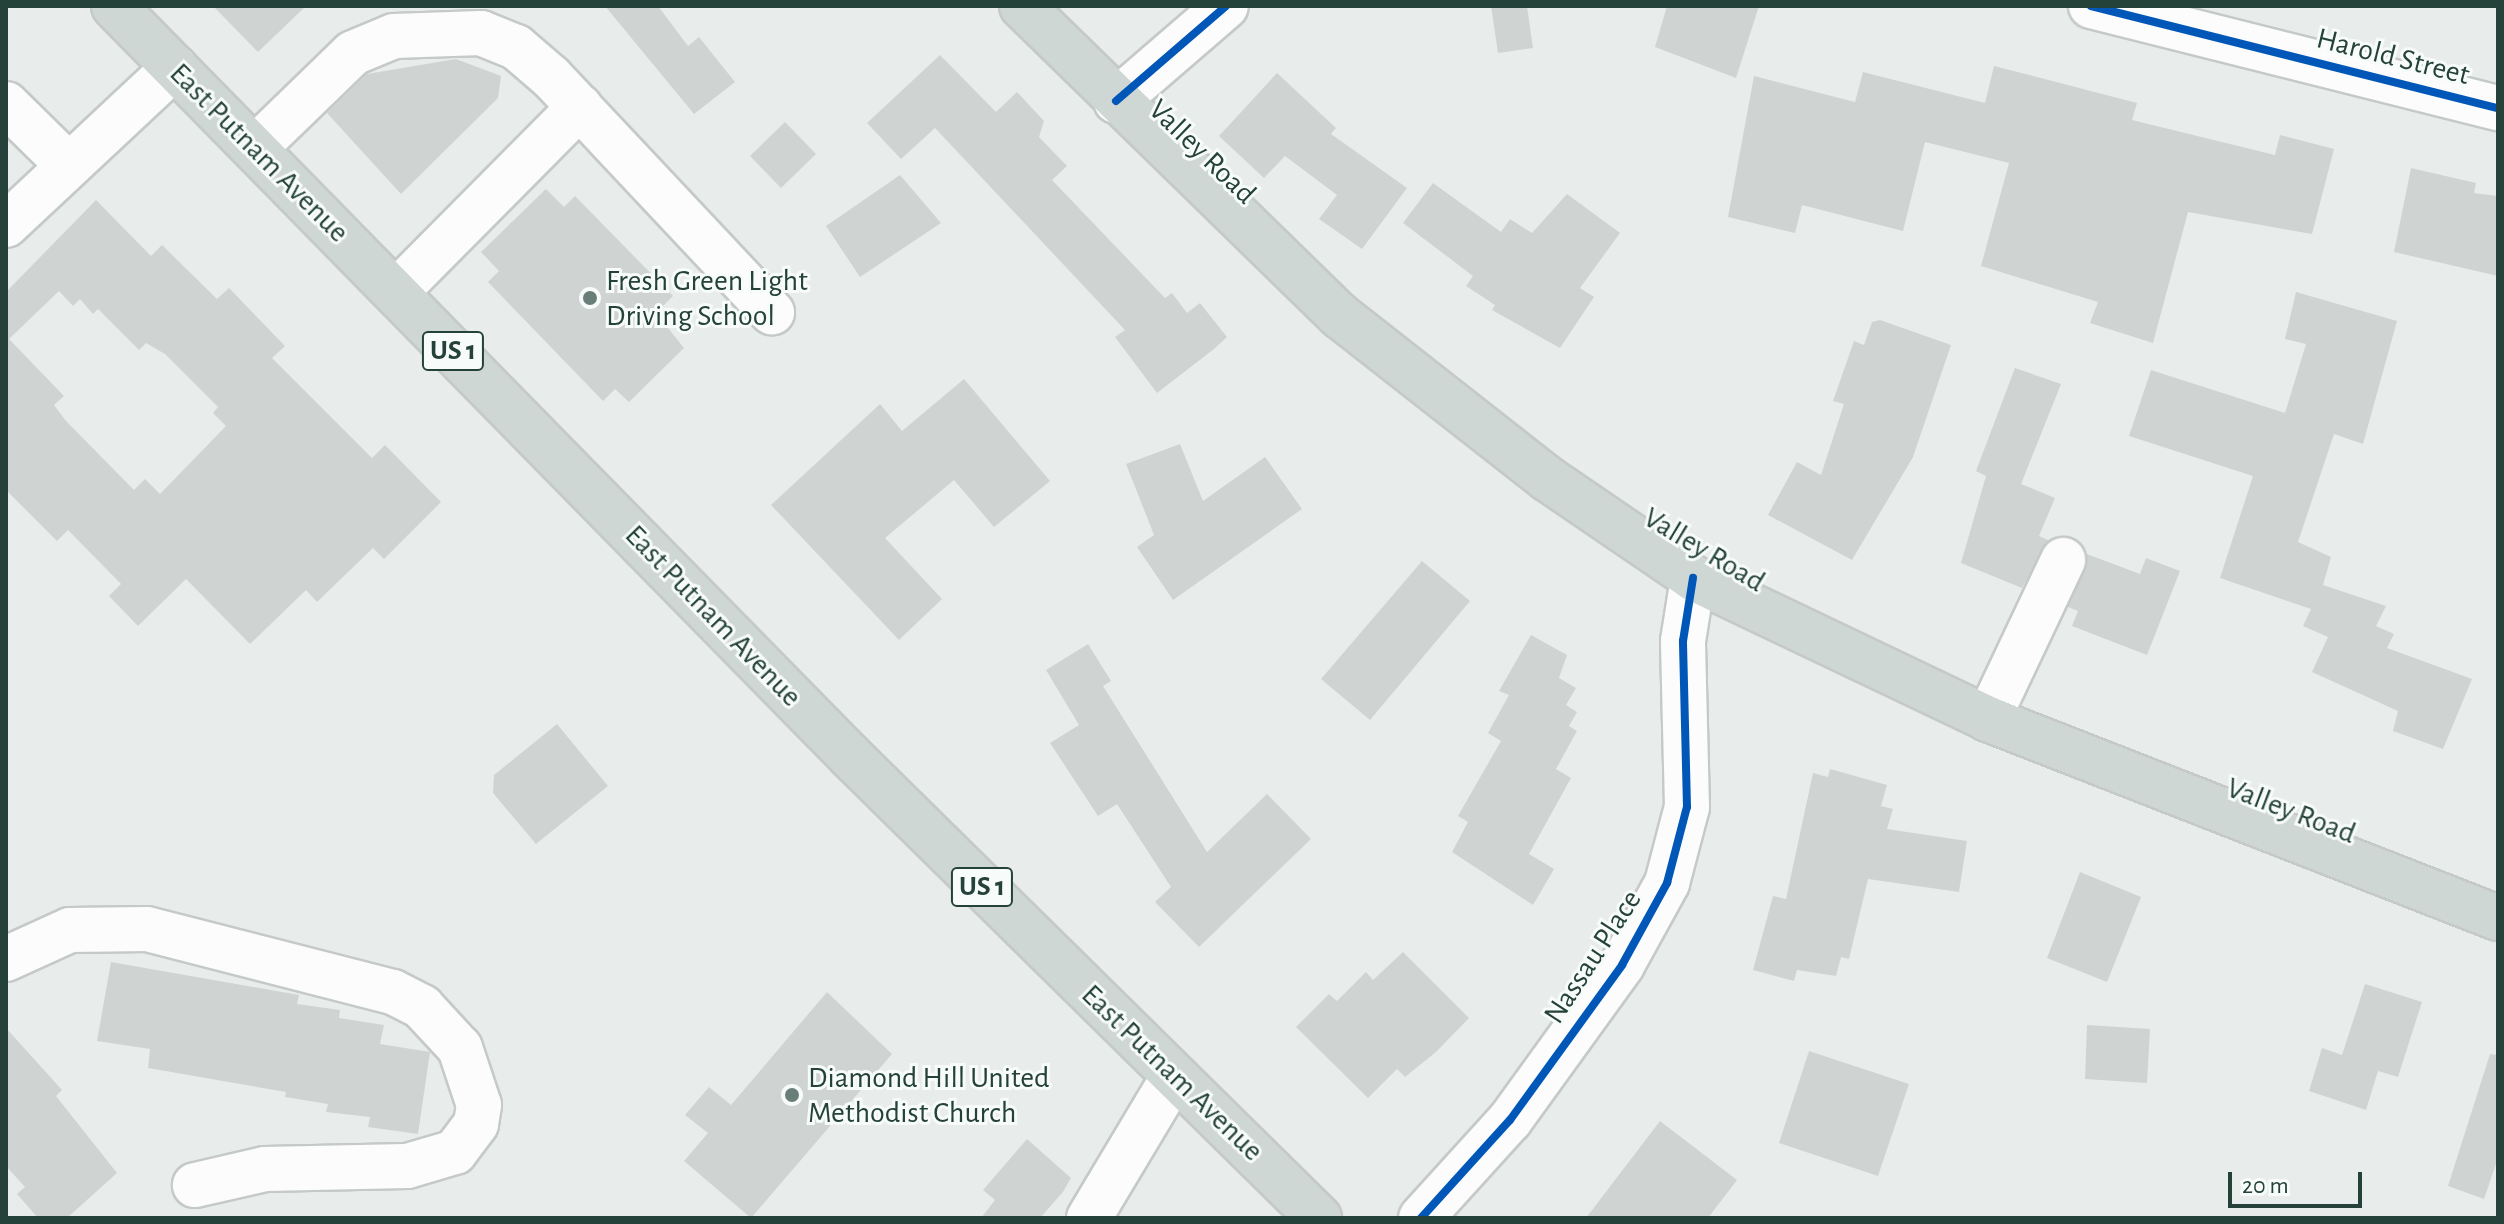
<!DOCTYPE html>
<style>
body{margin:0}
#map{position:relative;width:2504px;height:1224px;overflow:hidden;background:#e8edeb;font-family:"Alegreya Sans",sans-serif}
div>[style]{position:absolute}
.building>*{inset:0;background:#cfd4d2}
.roads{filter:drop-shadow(2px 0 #c5cac8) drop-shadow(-2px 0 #c5cac8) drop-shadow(0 2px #c5cac8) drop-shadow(0 -2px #c5cac8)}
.minor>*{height:44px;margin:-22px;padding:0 22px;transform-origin:22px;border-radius:22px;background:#fcfcfc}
.major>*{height:44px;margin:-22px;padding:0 22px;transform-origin:22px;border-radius:22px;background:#cfd7d5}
.cycleway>*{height:8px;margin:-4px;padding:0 4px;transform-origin:4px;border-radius:4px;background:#0057b8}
.dots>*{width:22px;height:22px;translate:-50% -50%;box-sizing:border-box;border:4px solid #f7fbf9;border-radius:50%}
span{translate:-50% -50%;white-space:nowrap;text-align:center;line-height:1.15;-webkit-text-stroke:6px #f7fbf9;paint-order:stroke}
.shield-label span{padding:2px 6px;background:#f7fbf9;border:2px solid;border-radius:6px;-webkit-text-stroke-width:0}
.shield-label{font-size:28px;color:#24423a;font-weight:700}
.street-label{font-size:30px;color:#24423a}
.poi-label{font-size:30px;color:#24423a}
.left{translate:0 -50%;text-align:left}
.frame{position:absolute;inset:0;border:8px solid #24423a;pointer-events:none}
.scale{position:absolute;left:2228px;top:1172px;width:134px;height:36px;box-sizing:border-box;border:4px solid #24423a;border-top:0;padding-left:10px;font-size:24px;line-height:28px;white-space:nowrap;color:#24423a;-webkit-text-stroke:6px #f7fbf9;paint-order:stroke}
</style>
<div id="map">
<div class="building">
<div style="clip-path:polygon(213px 6px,306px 6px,258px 52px)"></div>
<div style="clip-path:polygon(605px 6px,658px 6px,688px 46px,699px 37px,735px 82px,694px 114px)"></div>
<div style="clip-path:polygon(1491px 6px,1527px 6px,1533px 48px,1498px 53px)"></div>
<div style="clip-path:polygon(1667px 6px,1759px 6px,1736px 78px,1655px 47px)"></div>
<div style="clip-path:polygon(940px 55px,996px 112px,1017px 92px,1044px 121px,1039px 137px,1067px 166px,1052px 180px,1165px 298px,1172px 293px,1187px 313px,1200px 303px,1227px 337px,1214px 349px,1157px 393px,1115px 337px,1125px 330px,935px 128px,901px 159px,867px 123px)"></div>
<div style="clip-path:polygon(456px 59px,501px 76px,498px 98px,401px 194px,327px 113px,367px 74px)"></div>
<div style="clip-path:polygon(1994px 66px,2137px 103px,2132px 120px,2275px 155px,2280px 135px,2334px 149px,2312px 234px,2188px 212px,2153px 343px,2090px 323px,2098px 302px,1981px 266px,2009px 163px,1925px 142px,1903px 231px,1802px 205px,1795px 233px,1728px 217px,1754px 76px,1855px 102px,1863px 72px,1985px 103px)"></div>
<div style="clip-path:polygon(1277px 73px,1336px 128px,1331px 134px,1407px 188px,1362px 249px,1319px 219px,1337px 195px,1285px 156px,1264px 178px,1219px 136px)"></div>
<div style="clip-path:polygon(785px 122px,816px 154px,781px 188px,750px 156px)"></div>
<div style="clip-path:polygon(2411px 168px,2476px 183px,2474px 193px,2498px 196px,2498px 276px,2394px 252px)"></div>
<div style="clip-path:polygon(900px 175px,941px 223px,860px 277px,826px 226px)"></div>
<div style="clip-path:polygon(1433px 183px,1501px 232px,1510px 219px,1532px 233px,1567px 194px,1620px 233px,1580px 288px,1594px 297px,1560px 348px,1492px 310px,1495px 305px,1466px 286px,1473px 276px,1403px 223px)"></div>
<div style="clip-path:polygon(546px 189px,564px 207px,575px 196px,673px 296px,656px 313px,684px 348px,629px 402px,615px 389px,603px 401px,488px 282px,499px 271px,481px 252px)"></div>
<div style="clip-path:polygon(evenodd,96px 200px,151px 256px,162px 245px,217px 299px,229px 288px,285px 346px,272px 358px,372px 458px,385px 445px,441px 502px,384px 559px,373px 548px,317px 602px,306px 590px,250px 644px,186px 579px,138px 626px,109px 596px,121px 584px,68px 530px,57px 541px,6px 490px,6px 292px,96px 200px,59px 291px,73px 306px,80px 299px,93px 314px,98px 309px,139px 350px,146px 343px,165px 354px,218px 407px,213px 413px,226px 426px,160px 494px,145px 479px,134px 490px,66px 421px,54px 405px,64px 396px,9px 339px,59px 291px)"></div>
<div style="clip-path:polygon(2296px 292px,2397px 321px,2363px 444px,2334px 434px,2298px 542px,2331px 557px,2323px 585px,2386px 606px,2376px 626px,2394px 634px,2387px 648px,2472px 679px,2443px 749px,2393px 731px,2398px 711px,2312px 672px,2328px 637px,2303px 626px,2311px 609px,2220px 578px,2253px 476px,2129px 436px,2151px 370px,2285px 413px,2306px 344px,2285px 339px)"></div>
<div style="clip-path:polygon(1880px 320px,1951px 345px,1913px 457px,1852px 560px,1768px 515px,1797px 462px,1821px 475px,1844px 404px,1833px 401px,1854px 341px,1864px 345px,1872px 322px)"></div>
<div style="clip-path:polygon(2015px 368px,2061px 384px,2021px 484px,2055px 498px,2039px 536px,2048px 540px,2022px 588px,1961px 563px,1986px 476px,1976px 471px)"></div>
<div style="clip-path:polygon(964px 379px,1050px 481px,994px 527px,954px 480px,885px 538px,942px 599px,899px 640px,771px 505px,880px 404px,902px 431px)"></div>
<div style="clip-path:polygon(1180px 444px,1203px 501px,1265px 457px,1302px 509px,1173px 600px,1137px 547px,1154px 535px,1126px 464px)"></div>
<div style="clip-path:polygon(2087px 554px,2140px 574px,2146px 558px,2180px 571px,2147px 655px,2072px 626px,2078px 611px,2068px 607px)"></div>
<div style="clip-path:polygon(1422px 561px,1470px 601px,1370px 720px,1321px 679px)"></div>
<div style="clip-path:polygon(1531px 635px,1567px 655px,1559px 678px,1576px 688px,1566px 705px,1577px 712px,1569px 726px,1577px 731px,1556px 769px,1571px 778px,1529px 854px,1554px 869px,1533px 905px,1452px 852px,1468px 822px,1458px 816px,1501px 741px,1488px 733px,1509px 695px,1499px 691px)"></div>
<div style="clip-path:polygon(1088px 644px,1111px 681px,1103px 686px,1207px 852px,1267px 794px,1311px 839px,1199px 947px,1155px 902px,1171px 887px,1117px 804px,1098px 816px,1050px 743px,1079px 725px,1046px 670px)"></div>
<div style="clip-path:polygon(557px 724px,608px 786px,536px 844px,493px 793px,494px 775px)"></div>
<div style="clip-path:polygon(1830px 769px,1887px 785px,1881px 806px,1893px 809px,1887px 829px,1967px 841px,1959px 892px,1868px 879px,1849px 959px,1841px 957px,1836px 976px,1797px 970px,1794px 981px,1753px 970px,1773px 896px,1786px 899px,1813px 773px,1828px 777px)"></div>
<div style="clip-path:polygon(2080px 872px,2141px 897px,2107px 982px,2047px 958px)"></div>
<div style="clip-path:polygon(1403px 952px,1469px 1018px,1436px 1052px,1405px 1077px,1397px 1069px,1368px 1098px,1296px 1027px,1329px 994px,1337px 1001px,1366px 972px,1373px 980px)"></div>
<div style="clip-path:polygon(111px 962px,299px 995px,297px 1004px,340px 1010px,339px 1018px,384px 1025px,380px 1044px,430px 1052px,418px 1134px,368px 1127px,370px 1117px,326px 1112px,328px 1104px,285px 1097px,286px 1092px,148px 1068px,150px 1049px,97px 1041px)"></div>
<div style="clip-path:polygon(2365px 984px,2422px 1002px,2398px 1077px,2378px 1071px,2366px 1110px,2309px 1091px,2322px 1048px,2342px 1055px)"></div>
<div style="clip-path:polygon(827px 992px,892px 1054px,751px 1218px,684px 1161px,708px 1133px,685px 1115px,709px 1087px,731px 1105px)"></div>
<div style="clip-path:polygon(2087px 1025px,2150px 1029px,2147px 1083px,2085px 1079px)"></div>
<div style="clip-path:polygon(6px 1028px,62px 1090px,56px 1096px,117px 1173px,67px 1218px,38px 1218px,17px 1194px,25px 1187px,6px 1166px)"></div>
<div style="clip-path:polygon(1809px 1051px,1909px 1084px,1878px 1176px,1779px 1143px)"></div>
<div style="clip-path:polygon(2490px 1054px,2498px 1055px,2498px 1158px,2484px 1199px,2448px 1186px)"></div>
<div style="clip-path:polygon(1660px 1121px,1737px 1180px,1708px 1218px,1586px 1218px)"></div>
<div style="clip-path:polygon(1027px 1139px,1071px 1178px,1063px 1192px,1040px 1218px,981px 1218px,995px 1200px,983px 1190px)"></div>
</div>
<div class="roads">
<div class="minor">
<div style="left:2091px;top:6px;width:420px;rotate:14.1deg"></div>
<div style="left:1116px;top:101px;width:145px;rotate:-40.8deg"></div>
<div style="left:6px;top:104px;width:87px;rotate:44.5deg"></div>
<div style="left:255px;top:148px;width:136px;rotate:-44.1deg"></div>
<div style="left:353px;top:53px;width:44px;rotate:-22.5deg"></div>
<div style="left:394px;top:36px;width:87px;rotate:-2deg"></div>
<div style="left:481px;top:33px;width:38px;rotate:22deg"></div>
<div style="left:516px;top:47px;width:46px;rotate:40.6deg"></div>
<div style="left:551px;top:77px;width:323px;rotate:46.8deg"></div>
<div style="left:6px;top:225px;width:231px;rotate:-43.1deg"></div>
<div style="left:396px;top:292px;width:261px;rotate:-45.2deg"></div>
<div style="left:1988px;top:719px;width:176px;rotate:-64.7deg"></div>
<div style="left:6px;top:959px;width:70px;rotate:-24.4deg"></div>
<div style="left:70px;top:930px;width:77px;rotate:-0.7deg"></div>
<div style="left:147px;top:929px;width:254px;rotate:14.4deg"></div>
<div style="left:393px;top:992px;width:33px;rotate:27deg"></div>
<div style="left:422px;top:1007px;width:56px;rotate:47.2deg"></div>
<div style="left:460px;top:1048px;width:60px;rotate:71.6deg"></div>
<div style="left:479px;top:1105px;width:19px;rotate:99deg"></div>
<div style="left:476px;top:1124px;width:35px;rotate:127deg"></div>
<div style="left:455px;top:1152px;width:50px;rotate:163.7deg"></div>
<div style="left:407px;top:1166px;width:142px;rotate:178.8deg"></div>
<div style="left:265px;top:1169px;width:72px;rotate:167.1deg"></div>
<div style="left:1089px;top:1218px;width:165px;rotate:-59.1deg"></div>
<div style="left:1421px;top:1218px;width:132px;rotate:-47.8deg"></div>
<div style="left:1510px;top:1120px;width:191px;rotate:-54.1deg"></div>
<div style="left:1622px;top:965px;width:94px;rotate:-61.2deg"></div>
<div style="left:1667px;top:883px;width:79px;rotate:-75.3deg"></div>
<div style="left:1687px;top:807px;width:166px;rotate:-91.4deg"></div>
<div style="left:1683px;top:641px;width:64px;rotate:-81deg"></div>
</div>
<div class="major">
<div style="left:114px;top:6px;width:1049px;rotate:45.54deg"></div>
<div style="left:849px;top:755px;width:660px;rotate:44.57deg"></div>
<div style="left:1022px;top:6px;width:444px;rotate:44.3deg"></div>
<div style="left:1340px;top:316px;width:264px;rotate:38.1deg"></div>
<div style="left:1548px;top:479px;width:176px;rotate:34.3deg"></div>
<div style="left:1693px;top:578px;width:327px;rotate:25.5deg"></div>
<div style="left:1988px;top:719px;width:547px;rotate:21.32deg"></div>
</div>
</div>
<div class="cycleway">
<div style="left:2091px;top:6px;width:420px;rotate:14.1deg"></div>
<div style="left:1116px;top:101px;width:145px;rotate:-40.8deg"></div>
<div style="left:1421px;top:1218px;width:132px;rotate:-47.8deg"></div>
<div style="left:1510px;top:1120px;width:191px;rotate:-54.1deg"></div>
<div style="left:1622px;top:965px;width:94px;rotate:-61.2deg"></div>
<div style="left:1667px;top:883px;width:79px;rotate:-75.3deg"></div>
<div style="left:1687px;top:807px;width:166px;rotate:-91.4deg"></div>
<div style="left:1683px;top:641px;width:64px;rotate:-81deg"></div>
</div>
<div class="dots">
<div style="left:590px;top:298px;background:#697e78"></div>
<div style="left:792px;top:1095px;background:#697e78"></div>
</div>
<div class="shield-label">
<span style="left:453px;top:351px">US 1</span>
<span style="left:982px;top:887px">US 1</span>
</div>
<div class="street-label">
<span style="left:2393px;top:57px;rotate:14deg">Harold Street</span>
<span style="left:1202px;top:152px;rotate:44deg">Valley Road</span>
<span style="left:259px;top:153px;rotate:45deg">East Putnam Avenue</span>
<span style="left:1704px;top:550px;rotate:31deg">Valley Road</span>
<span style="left:713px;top:616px;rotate:46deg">East Putnam Avenue</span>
<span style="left:2291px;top:811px;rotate:21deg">Valley Road</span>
<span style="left:1593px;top:957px;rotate:-57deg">Nassau Place</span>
<span style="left:1172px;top:1073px;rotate:44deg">East Putnam Avenue</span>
</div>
<div class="poi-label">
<span class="left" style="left:606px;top:298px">Fresh Green Light<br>Driving School</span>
<span class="left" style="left:808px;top:1095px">Diamond Hill United<br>Methodist Church</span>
</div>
<div class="frame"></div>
<div class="scale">20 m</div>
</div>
